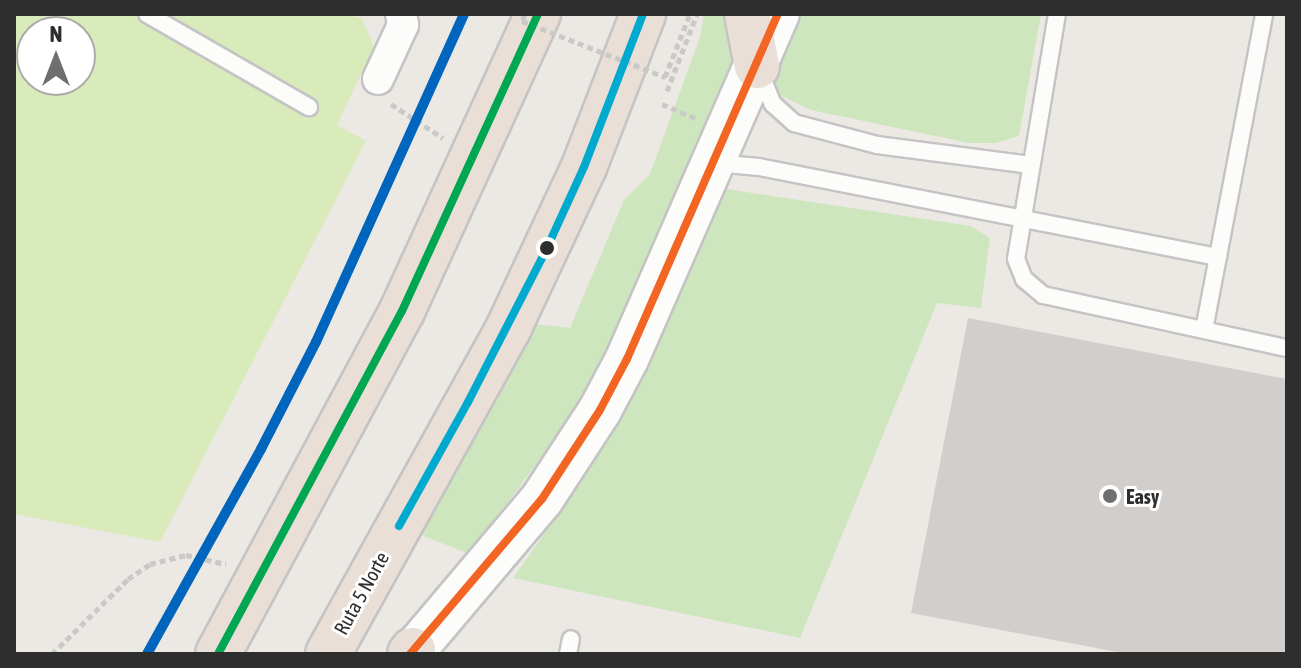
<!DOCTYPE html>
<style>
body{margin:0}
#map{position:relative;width:1301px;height:668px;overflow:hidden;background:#ece8e4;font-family:"Asap Condensed",sans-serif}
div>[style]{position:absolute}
.green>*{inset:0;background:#cee6be}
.pitch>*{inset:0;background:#d9eabb}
.building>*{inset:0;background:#d1cecb}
.path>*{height:5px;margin-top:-2.5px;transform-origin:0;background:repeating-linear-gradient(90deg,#c9c9c8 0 6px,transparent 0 10px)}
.roads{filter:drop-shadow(2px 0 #c5c4c5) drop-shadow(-2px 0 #c5c4c5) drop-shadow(0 2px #c5c4c5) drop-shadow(0 -2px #c5c4c5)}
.lane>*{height:16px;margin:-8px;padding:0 8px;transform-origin:8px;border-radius:8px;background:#fcfcfb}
.street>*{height:30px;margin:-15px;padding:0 15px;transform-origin:15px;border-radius:15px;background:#fcfcfb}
.secondary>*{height:42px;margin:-21px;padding:0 21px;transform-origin:21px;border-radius:21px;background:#fcfcfb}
.highway>*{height:44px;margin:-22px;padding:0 22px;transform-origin:22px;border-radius:22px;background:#eadfd6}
.path-bridge>*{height:5px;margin-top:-2.5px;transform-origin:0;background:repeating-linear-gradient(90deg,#c9c9c8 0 6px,transparent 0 10px)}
.bus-1>*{height:8px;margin:-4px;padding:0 4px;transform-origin:4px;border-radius:4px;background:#00a9ce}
.bus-2>*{height:8px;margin:-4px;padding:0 4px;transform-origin:4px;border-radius:4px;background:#00a651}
.bus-3>*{height:8px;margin:-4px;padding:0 4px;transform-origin:4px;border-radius:4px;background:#f26522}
.rail-1>*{height:10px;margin:-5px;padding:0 5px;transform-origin:5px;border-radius:5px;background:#0065bd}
.dots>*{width:22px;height:22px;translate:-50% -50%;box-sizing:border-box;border:4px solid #fff;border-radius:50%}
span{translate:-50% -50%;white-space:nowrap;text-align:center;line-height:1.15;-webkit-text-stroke:6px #fff;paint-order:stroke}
.poi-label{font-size:20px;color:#2e2e2e;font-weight:700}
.left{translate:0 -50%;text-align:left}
.street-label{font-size:20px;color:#2e2e2e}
.frame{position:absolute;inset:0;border:16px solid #2e2e2e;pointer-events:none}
.north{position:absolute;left:16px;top:16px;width:80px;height:80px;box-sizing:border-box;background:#fff;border:2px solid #ababab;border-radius:50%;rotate:0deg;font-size:22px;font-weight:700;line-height:32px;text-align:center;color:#2e2e2e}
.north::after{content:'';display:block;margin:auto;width:28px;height:36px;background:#706f6e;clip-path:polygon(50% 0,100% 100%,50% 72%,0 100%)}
</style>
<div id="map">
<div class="green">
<div style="clip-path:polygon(704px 14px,731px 14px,736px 37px,722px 104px,579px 407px,469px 554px,414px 532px,526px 323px,570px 328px,624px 200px,650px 174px,700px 37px)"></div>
<div style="clip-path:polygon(798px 14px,1041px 14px,1019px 136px,996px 143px,969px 143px,811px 110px,769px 90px)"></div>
<div style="clip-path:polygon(726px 189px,971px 226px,990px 238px,981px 308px,937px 303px,800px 638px,513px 578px,587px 473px)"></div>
</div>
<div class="pitch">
<div style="clip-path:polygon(evenodd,14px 14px,342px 14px,362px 18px,374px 47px,337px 125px,366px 141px,160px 542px,14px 514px,14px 14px,32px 32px,80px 32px,80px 80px,32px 80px,32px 32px)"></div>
</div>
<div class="building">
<div style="clip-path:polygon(968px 318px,1287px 379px,1287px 654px,1128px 654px,911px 613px)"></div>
</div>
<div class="path">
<div style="left:667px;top:91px;width:83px;rotate:-68.7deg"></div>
<div style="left:391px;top:104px;width:62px;rotate:33.2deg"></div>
<div style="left:662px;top:104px;width:39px;rotate:23deg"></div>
<div style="left:52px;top:654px;width:107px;rotate:-44.6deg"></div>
<div style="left:128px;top:579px;width:27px;rotate:-34deg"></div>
<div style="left:150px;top:564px;width:37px;rotate:-14deg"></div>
<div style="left:186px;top:555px;width:41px;rotate:12.7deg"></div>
</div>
<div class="roads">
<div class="lane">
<div style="left:147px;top:14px;width:187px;rotate:29.9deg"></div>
<div style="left:1057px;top:14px;width:248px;rotate:99.5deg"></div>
<div style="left:1016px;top:259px;width:22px;rotate:68deg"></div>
<div style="left:1024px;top:279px;width:25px;rotate:40deg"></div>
<div style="left:1043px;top:295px;width:250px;rotate:12.3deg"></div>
<div style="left:759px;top:70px;width:37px;rotate:68deg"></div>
<div style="left:773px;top:104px;width:28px;rotate:42deg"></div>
<div style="left:794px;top:123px;width:86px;rotate:14.8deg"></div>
<div style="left:877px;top:145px;width:155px;rotate:7.4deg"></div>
<div style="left:715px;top:163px;width:44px;rotate:5.2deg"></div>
<div style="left:759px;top:167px;width:468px;rotate:11.1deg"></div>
<div style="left:1204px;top:330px;width:322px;rotate:-79.2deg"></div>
<div style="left:568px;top:654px;width:15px;rotate:-79deg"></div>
</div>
<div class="street">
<div style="left:378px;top:79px;width:60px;rotate:-65.2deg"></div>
<div style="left:403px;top:25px;width:11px;rotate:-100deg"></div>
</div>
<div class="secondary">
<div style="left:411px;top:654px;width:203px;rotate:-49.8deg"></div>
<div style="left:542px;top:499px;width:106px;rotate:-56.9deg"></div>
<div style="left:600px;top:410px;width:58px;rotate:-62.1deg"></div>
<div style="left:627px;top:359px;width:377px;rotate:-66.4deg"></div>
</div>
<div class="highway">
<div style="left:747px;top:14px;width:53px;rotate:79.1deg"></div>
<div style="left:218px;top:654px;width:389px;rotate:-61.8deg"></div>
<div style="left:402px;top:311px;width:327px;rotate:-65.4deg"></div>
<div style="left:328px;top:654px;width:374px;rotate:-61deg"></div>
<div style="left:509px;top:327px;width:177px;rotate:-64.9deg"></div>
<div style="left:584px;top:167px;width:164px;rotate:-68.9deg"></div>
<div style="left:410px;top:654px;width:5px;rotate:-53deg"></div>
</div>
</div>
<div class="path-bridge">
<div style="left:525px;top:14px;width:8px;rotate:113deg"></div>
<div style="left:522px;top:21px;width:154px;rotate:21.4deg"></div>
<div style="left:665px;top:77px;width:68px;rotate:-68.4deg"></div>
</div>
<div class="bus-1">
<div style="left:399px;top:526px;width:142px;rotate:-60.9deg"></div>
<div style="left:468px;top:402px;width:171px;rotate:-62.8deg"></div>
<div style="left:546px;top:250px;width:91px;rotate:-65.4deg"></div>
<div style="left:584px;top:167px;width:164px;rotate:-68.9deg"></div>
</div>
<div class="bus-2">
<div style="left:218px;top:654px;width:389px;rotate:-61.8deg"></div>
<div style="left:402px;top:311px;width:327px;rotate:-65.4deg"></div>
</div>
<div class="bus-3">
<div style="left:410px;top:654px;width:204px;rotate:-49.6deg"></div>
<div style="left:542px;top:499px;width:106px;rotate:-56.9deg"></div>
<div style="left:600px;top:410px;width:58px;rotate:-62.1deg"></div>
<div style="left:627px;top:359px;width:377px;rotate:-66.4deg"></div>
</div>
<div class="rail-1">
<div style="left:147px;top:654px;width:235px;rotate:-60.9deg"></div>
<div style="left:261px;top:449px;width:120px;rotate:-62.8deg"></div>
<div style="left:316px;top:342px;width:360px;rotate:-65.7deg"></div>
</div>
<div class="dots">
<div style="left:547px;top:248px;background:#2e2e2e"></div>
<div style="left:1110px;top:496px;background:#706f6e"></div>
</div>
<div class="poi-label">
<span class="left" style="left:1126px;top:496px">Easy</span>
</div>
<div class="street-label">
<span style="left:361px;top:593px;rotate:-61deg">Ruta 5 Norte</span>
</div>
<div class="frame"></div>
<div class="north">N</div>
</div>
